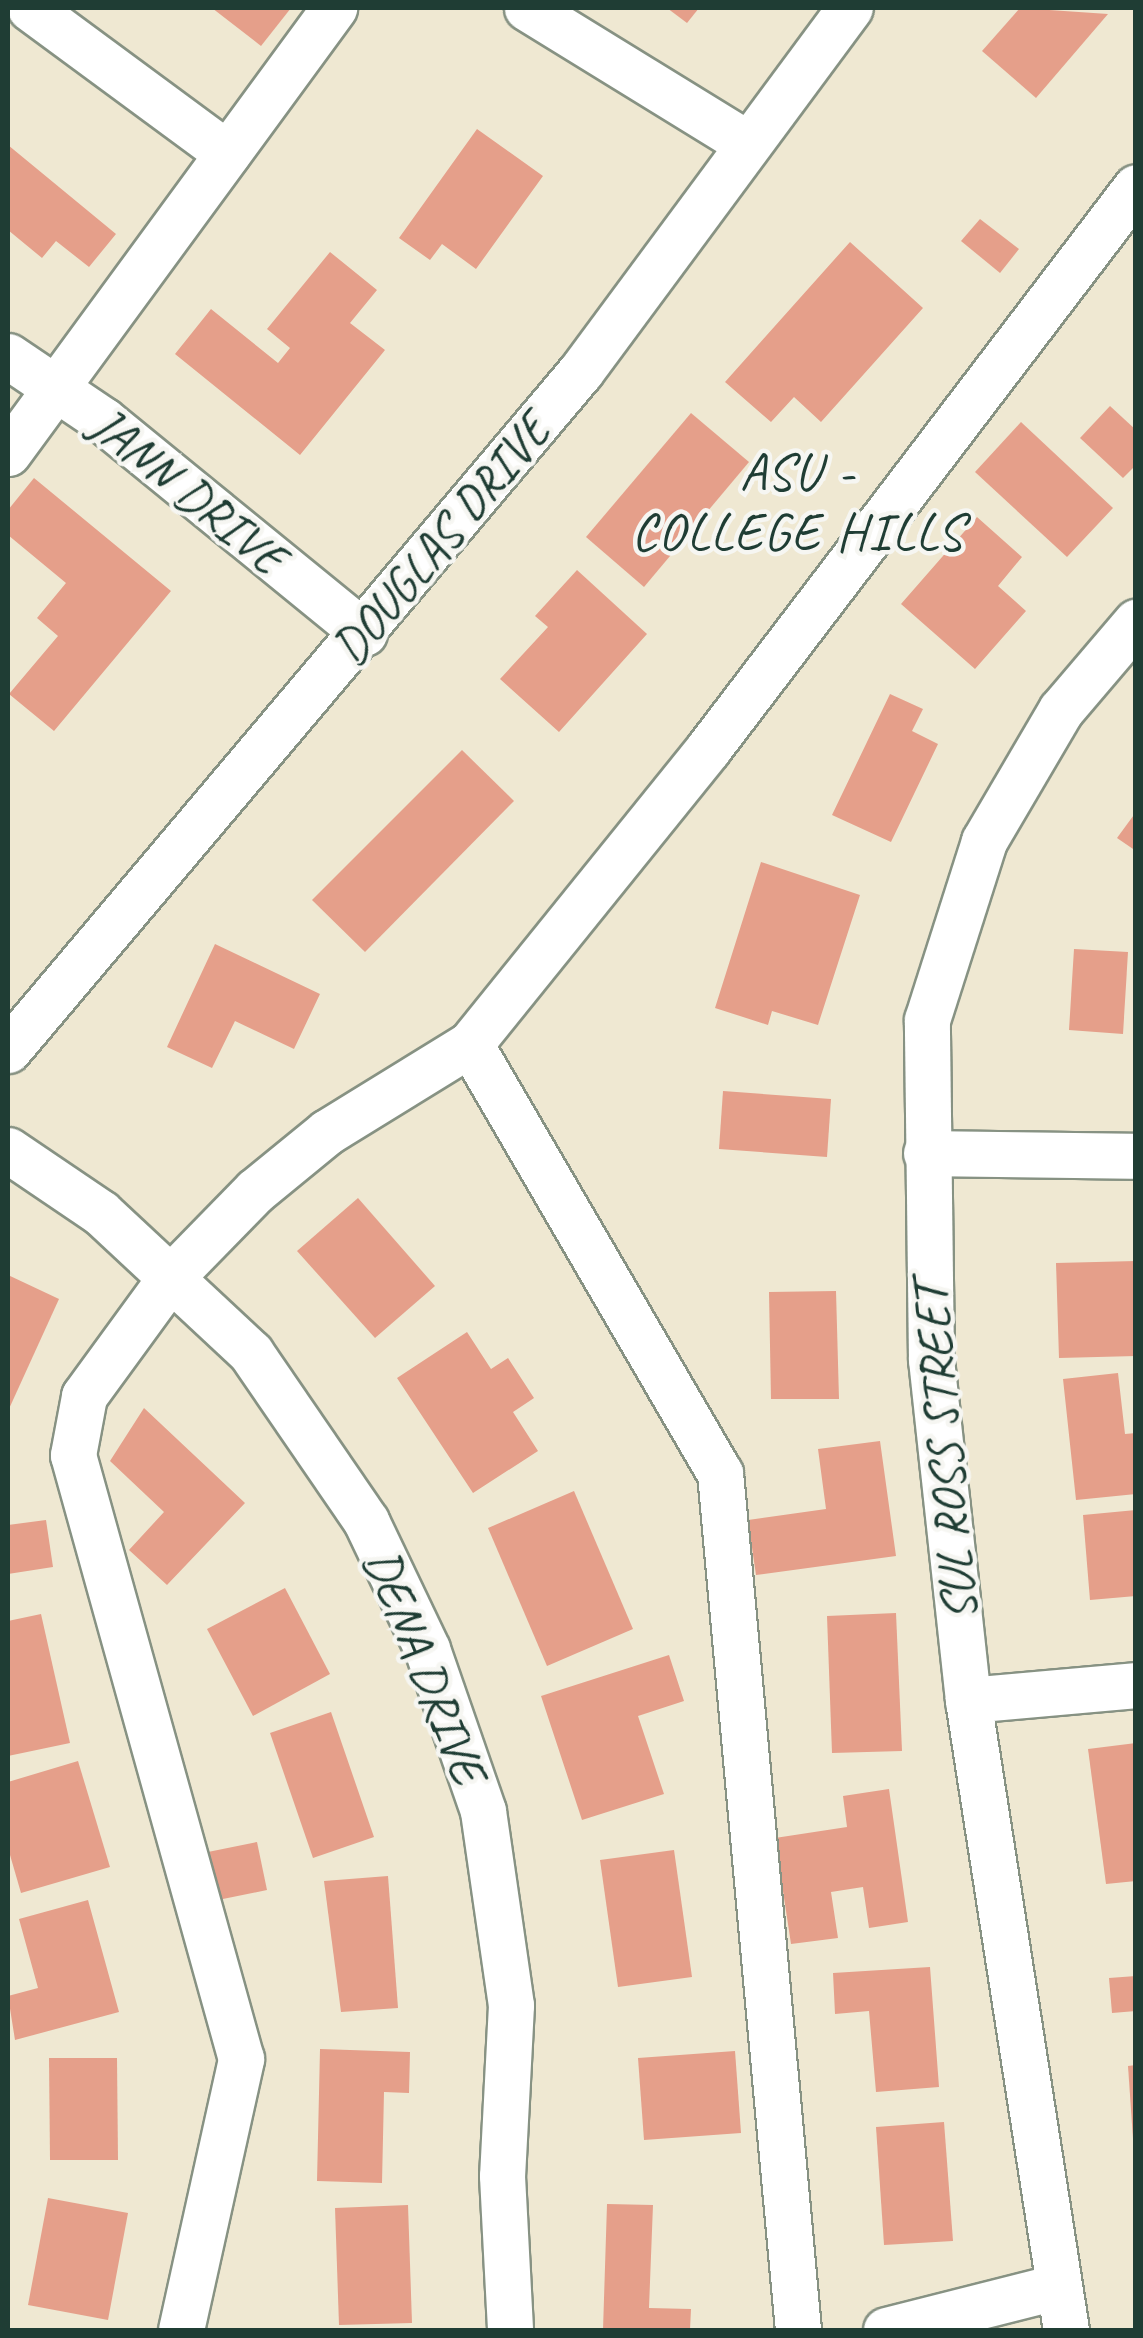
<!DOCTYPE html>
<style>
body{margin:0}
#map{position:relative;width:1143px;height:2338px;overflow:hidden;background:#efe8d2;font-family:Caveat,sans-serif}
div>[style]{position:absolute}
.building>*{inset:0;background:#e59f8a}
.roads{filter:drop-shadow(2px 0 #879283) drop-shadow(-2px 0 #879283) drop-shadow(0 2px #879283) drop-shadow(0 -2px #879283)}
.minor>*{height:45px;margin:-22.5px;padding:0 22.5px;transform-origin:22.5px;border-radius:22.5px;background:#fff}
span{translate:-50% -50%;white-space:nowrap;text-align:center;line-height:1.15;-webkit-text-stroke:9px #f6f6f2;paint-order:stroke}
.street-label{font-size:50px;color:#1f3d34}
.neighbourhood-label{font-size:52px;color:#1f3d34;letter-spacing:2.5px}
.frame{position:absolute;inset:0;border:10px solid #1f3d34;pointer-events:none}
</style>
<div id="map">
<div class="building">
<div style="clip-path:polygon(212px 8px,291px 8px,261px 46px)"></div>
<div style="clip-path:polygon(667px 8px,699px 8px,687px 23px)"></div>
<div style="clip-path:polygon(1020px 8px,1108px 14px,1036px 98px,982px 51px)"></div>
<div style="clip-path:polygon(477px 129px,543px 176px,476px 269px,442px 244px,430px 260px,399px 238px)"></div>
<div style="clip-path:polygon(8px 145px,116px 234px,89px 267px,56px 241px,42px 258px,8px 230px)"></div>
<div style="clip-path:polygon(980px 219px,1019px 249px,1000px 273px,961px 241px)"></div>
<div style="clip-path:polygon(850px 242px,923px 308px,821px 422px,794px 397px,771px 422px,725px 382px)"></div>
<div style="clip-path:polygon(330px 252px,377px 290px,350px 323px,385px 350px,300px 455px,175px 354px,211px 309px,278px 363px,290px 348px,267px 329px)"></div>
<div style="clip-path:polygon(1110px 406px,1136px 430px,1136px 465px,1123px 478px,1080px 438px)"></div>
<div style="clip-path:polygon(691px 413px,749px 462px,644px 587px,586px 537px)"></div>
<div style="clip-path:polygon(1021px 422px,1113px 508px,1067px 557px,975px 472px)"></div>
<div style="clip-path:polygon(34px 478px,171px 591px,54px 731px,9px 694px,58px 636px,37px 618px,66px 583px,8px 535px,8px 510px)"></div>
<div style="clip-path:polygon(977px 517px,1022px 557px,998px 586px,1026px 611px,975px 669px,901px 604px)"></div>
<div style="clip-path:polygon(577px 570px,647px 634px,559px 732px,500px 679px,548px 627px,535px 616px)"></div>
<div style="clip-path:polygon(890px 694px,923px 709px,912px 731px,938px 744px,891px 842px,832px 815px)"></div>
<div style="clip-path:polygon(462px 750px,514px 801px,365px 952px,312px 900px)"></div>
<div style="clip-path:polygon(1136px 812px,1136px 851px,1117px 838px)"></div>
<div style="clip-path:polygon(761px 862px,860px 895px,818px 1025px,772px 1011px,768px 1025px,715px 1008px)"></div>
<div style="clip-path:polygon(215px 944px,320px 994px,294px 1049px,235px 1021px,212px 1068px,167px 1047px)"></div>
<div style="clip-path:polygon(1074px 949px,1128px 952px,1123px 1034px,1069px 1030px)"></div>
<div style="clip-path:polygon(723px 1091px,831px 1099px,827px 1157px,719px 1149px)"></div>
<div style="clip-path:polygon(358px 1198px,435px 1286px,375px 1338px,297px 1251px)"></div>
<div style="clip-path:polygon(1136px 1261px,1136px 1356px,1059px 1358px,1056px 1263px)"></div>
<div style="clip-path:polygon(8px 1275px,59px 1299px,8px 1411px)"></div>
<div style="clip-path:polygon(836px 1291px,839px 1399px,771px 1399px,769px 1292px)"></div>
<div style="clip-path:polygon(467px 1332px,491px 1369px,508px 1358px,534px 1398px,513px 1412px,538px 1451px,473px 1493px,397px 1378px)"></div>
<div style="clip-path:polygon(1118px 1373px,1125px 1434px,1136px 1433px,1136px 1494px,1076px 1500px,1063px 1379px)"></div>
<div style="clip-path:polygon(144px 1408px,245px 1503px,167px 1585px,129px 1550px,164px 1512px,110px 1461px)"></div>
<div style="clip-path:polygon(880px 1441px,896px 1556px,756px 1575px,748px 1520px,826px 1509px,818px 1449px)"></div>
<div style="clip-path:polygon(574px 1491px,633px 1629px,547px 1666px,488px 1528px)"></div>
<div style="clip-path:polygon(1136px 1510px,1136px 1596px,1090px 1600px,1083px 1515px)"></div>
<div style="clip-path:polygon(46px 1520px,53px 1567px,8px 1574px,8px 1525px)"></div>
<div style="clip-path:polygon(285px 1588px,330px 1674px,253px 1716px,207px 1629px)"></div>
<div style="clip-path:polygon(896px 1613px,902px 1751px,832px 1753px,827px 1616px)"></div>
<div style="clip-path:polygon(41px 1614px,70px 1743px,8px 1756px,8px 1621px)"></div>
<div style="clip-path:polygon(669px 1655px,684px 1701px,638px 1716px,664px 1794px,582px 1820px,541px 1696px)"></div>
<div style="clip-path:polygon(331px 1712px,374px 1837px,313px 1858px,270px 1733px)"></div>
<div style="clip-path:polygon(1136px 1743px,1136px 1881px,1106px 1884px,1088px 1749px)"></div>
<div style="clip-path:polygon(78px 1761px,110px 1867px,21px 1893px,8px 1848px,8px 1782px)"></div>
<div style="clip-path:polygon(889px 1789px,908px 1922px,869px 1928px,863px 1887px,831px 1892px,838px 1938px,791px 1944px,775px 1838px,847px 1827px,843px 1796px)"></div>
<div style="clip-path:polygon(257px 1842px,267px 1890px,213px 1901px,203px 1853px)"></div>
<div style="clip-path:polygon(674px 1850px,692px 1977px,618px 1987px,600px 1860px)"></div>
<div style="clip-path:polygon(388px 1876px,398px 2008px,341px 2012px,324px 1881px)"></div>
<div style="clip-path:polygon(88px 1900px,119px 2012px,15px 2040px,8px 1996px,38px 1988px,19px 1919px)"></div>
<div style="clip-path:polygon(930px 1967px,939px 2087px,876px 2092px,869px 2011px,835px 2014px,833px 1973px)"></div>
<div style="clip-path:polygon(1136px 1976px,1136px 2011px,1112px 2013px,1109px 1978px)"></div>
<div style="clip-path:polygon(320px 2049px,410px 2052px,409px 2093px,384px 2092px,382px 2183px,317px 2181px)"></div>
<div style="clip-path:polygon(735px 2051px,741px 2133px,644px 2140px,638px 2058px)"></div>
<div style="clip-path:polygon(49px 2058px,117px 2058px,118px 2160px,50px 2160px)"></div>
<div style="clip-path:polygon(1136px 2065px,1136px 2139px,1133px 2139px,1128px 2066px)"></div>
<div style="clip-path:polygon(944px 2122px,953px 2241px,884px 2245px,876px 2127px)"></div>
<div style="clip-path:polygon(48px 2198px,128px 2213px,108px 2320px,28px 2305px)"></div>
<div style="clip-path:polygon(607px 2204px,653px 2205px,649px 2308px,691px 2309px,690px 2330px,603px 2330px)"></div>
<div style="clip-path:polygon(408px 2205px,412px 2323px,339px 2325px,335px 2208px)"></div>
</div>
<div class="roads">
<div class="minor">
<div style="left:30px;top:8px;width:245px;rotate:36.4deg"></div>
<div style="left:527px;top:8px;width:256px;rotate:31.6deg"></div>
<div style="left:8px;top:356px;width:115px;rotate:34deg"></div>
<div style="left:103px;top:420px;width:337px;rotate:39.2deg"></div>
<div style="left:8px;top:453px;width:552px;rotate:-53.77deg"></div>
<div style="left:470px;top:1044px;width:497px;rotate:59.8deg"></div>
<div style="left:720px;top:1473px;width:861px;rotate:84.8deg"></div>
<div style="left:8px;top:1050px;width:888px;rotate:-49.84deg"></div>
<div style="left:581px;top:371px;width:452px;rotate:-53.5deg"></div>
<div style="left:8px;top:1150px;width:112px;rotate:34.1deg"></div>
<div style="left:101px;top:1213px;width:205px;rotate:43deg"></div>
<div style="left:251px;top:1353px;width:204px;rotate:55.6deg"></div>
<div style="left:366px;top:1521px;width:142px;rotate:64.5deg"></div>
<div style="left:427px;top:1649px;width:171px;rotate:70.9deg"></div>
<div style="left:483px;top:1811px;width:196px;rotate:81.8deg"></div>
<div style="left:511px;top:2005px;width:171px;rotate:93deg"></div>
<div style="left:502px;top:2176px;width:154px;rotate:87deg"></div>
<div style="left:926px;top:1153px;width:210px;rotate:0.8deg"></div>
<div style="left:968px;top:1700px;width:169px;rotate:-5.1deg"></div>
<div style="left:181px;top:2330px;width:278px;rotate:-77.5deg"></div>
<div style="left:241px;top:2059px;width:627px;rotate:-105.54deg"></div>
<div style="left:73px;top:1455px;width:60px;rotate:-79.4deg"></div>
<div style="left:84px;top:1396px;width:146px;rotate:-53.9deg"></div>
<div style="left:170px;top:1278px;width:122px;rotate:-45.7deg"></div>
<div style="left:255px;top:1191px;width:93px;rotate:-39.3deg"></div>
<div style="left:327px;top:1132px;width:168px;rotate:-31.6deg"></div>
<div style="left:470px;top:1044px;width:379px;rotate:-51.1deg"></div>
<div style="left:708px;top:749px;width:706px;rotate:-52.71deg"></div>
<div style="left:886px;top:2330px;width:175px;rotate:-14.2deg"></div>
<div style="left:1066px;top:2330px;width:638px;rotate:-98.84deg"></div>
<div style="left:968px;top:1700px;width:342px;rotate:-96.2deg"></div>
<div style="left:931px;top:1360px;width:340px;rotate:-90.7deg"></div>
<div style="left:927px;top:1020px;width:188px;rotate:-72.3deg"></div>
<div style="left:984px;top:841px;width:152px;rotate:-59.6deg"></div>
<div style="left:1061px;top:710px;width:116px;rotate:-49.6deg"></div>
</div>
</div>
<div class="street-label">
<span style="left:188px;top:491px;rotate:39deg">JANN DRIVE</span>
<span style="left:441px;top:539px;rotate:-50deg">DOUGLAS DRIVE</span>
<span style="left:945px;top:1452px;rotate:-95deg">SUL ROSS STREET</span>
<span style="left:425px;top:1666px;rotate:68deg">DENA DRIVE</span>
</div>
<div class="neighbourhood-label">
<span style="left:798px;top:503px">ASU -<br>COLLEGE HILLS</span>
</div>
<div class="frame"></div>
</div>
